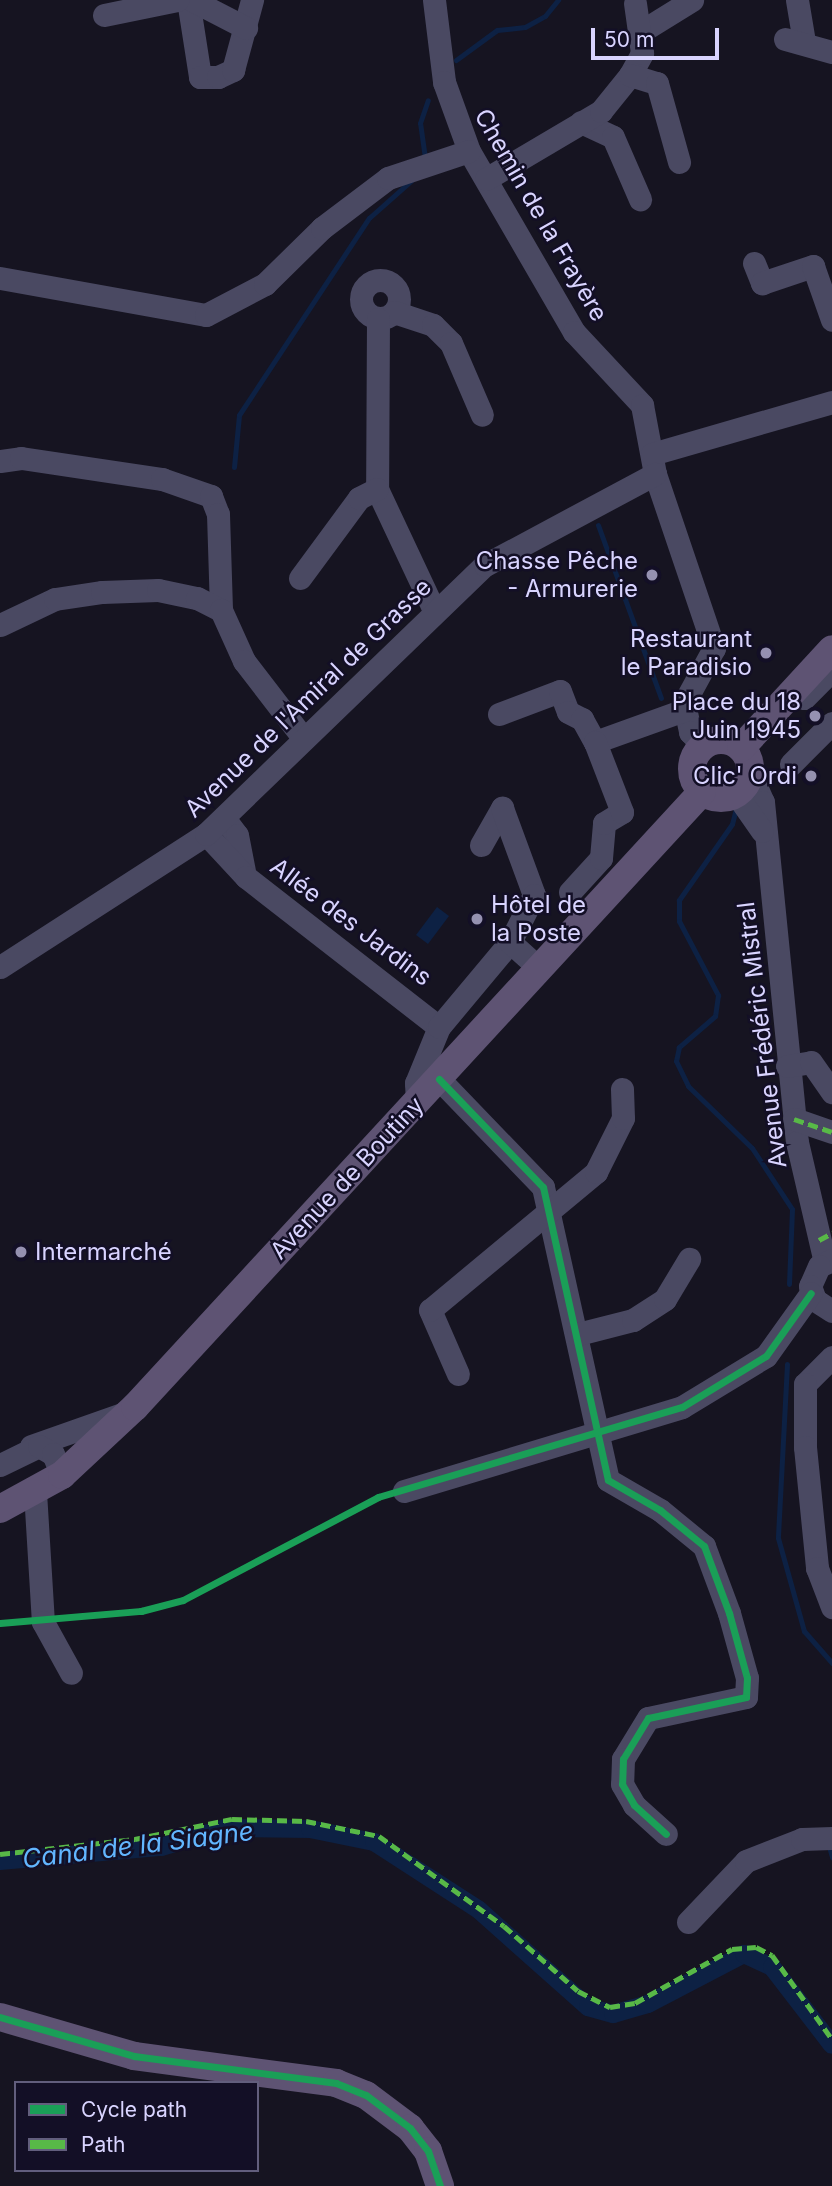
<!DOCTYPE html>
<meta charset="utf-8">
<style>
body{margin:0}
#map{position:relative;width:832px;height:2186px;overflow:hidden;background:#161421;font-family:Inter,sans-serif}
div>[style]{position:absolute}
.water>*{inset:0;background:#0d2144}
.stream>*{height:5px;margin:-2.5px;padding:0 2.5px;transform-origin:2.5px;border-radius:2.5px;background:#0d2144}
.canal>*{height:18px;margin:-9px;padding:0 9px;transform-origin:9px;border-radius:9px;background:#0d2144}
.minor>*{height:23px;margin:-11.5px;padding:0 11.5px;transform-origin:11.5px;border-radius:11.5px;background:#4a4962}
.minor>.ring{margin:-11.5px;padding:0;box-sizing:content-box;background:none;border:23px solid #4a4962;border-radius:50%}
.major>*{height:28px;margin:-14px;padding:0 14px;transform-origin:14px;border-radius:14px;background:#5e5373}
.major>.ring{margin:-14px;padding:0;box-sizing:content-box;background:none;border:28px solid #5e5373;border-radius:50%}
.quiet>*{height:5px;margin-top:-2.5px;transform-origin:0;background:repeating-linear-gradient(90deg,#58b947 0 10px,transparent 0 15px)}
.cycleway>*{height:7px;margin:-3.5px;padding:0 3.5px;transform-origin:3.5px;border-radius:3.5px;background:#1a9f57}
.dots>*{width:19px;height:19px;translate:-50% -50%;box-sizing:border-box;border:4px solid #130f26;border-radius:50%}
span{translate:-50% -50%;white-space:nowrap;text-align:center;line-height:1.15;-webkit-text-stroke:5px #130f26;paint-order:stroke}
.street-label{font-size:24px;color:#d9d4ff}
.poi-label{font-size:24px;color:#d9d4ff}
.right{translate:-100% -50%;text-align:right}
.left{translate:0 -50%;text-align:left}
.water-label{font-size:26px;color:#62b6ff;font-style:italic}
.legend{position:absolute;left:14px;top:2081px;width:245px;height:91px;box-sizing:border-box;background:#130f26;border:2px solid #625e7d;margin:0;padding:9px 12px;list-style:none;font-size:21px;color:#d9d4ff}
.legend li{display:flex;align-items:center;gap:14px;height:35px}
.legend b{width:35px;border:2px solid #625e7d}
.scale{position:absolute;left:591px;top:28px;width:128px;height:32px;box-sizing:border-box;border:4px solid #d9d4ff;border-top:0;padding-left:9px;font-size:21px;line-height:24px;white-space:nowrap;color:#d9d4ff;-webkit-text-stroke:5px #130f26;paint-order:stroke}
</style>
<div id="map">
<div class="water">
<div style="clip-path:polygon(437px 907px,449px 916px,428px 944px,416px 935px)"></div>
</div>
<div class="stream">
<div style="left:456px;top:60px;width:51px;rotate:-36.2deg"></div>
<div style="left:497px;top:30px;width:28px;rotate:-6deg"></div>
<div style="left:525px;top:27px;width:23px;rotate:-29deg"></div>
<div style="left:545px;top:16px;width:21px;rotate:-51deg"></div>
<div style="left:425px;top:158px;width:35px;rotate:-98deg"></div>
<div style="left:420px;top:123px;width:24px;rotate:-71deg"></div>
<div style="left:234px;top:467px;width:52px;rotate:-84.5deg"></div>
<div style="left:239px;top:415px;width:236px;rotate:-56.6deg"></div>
<div style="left:369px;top:218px;width:57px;rotate:-41.5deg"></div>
<div style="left:598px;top:525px;width:184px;rotate:70deg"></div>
<div style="left:736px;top:808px;width:16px;rotate:104deg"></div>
<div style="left:732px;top:824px;width:93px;rotate:124.9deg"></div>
<div style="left:679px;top:900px;width:21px;rotate:90deg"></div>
<div style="left:679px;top:921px;width:84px;rotate:62.2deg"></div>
<div style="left:718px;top:995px;width:21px;rotate:98deg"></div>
<div style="left:715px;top:1016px;width:48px;rotate:139.3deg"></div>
<div style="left:679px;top:1047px;width:14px;rotate:102deg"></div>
<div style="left:676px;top:1061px;width:28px;rotate:64deg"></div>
<div style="left:688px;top:1086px;width:89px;rotate:44.1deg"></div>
<div style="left:752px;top:1148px;width:73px;rotate:56.7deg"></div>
<div style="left:792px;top:1209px;width:75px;rotate:92.3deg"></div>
<div style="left:787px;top:1364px;width:174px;rotate:93deg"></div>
<div style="left:778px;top:1538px;width:97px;rotate:74.4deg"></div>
<div style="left:804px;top:1631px;width:43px;rotate:48.8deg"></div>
<div style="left:828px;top:1843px;width:15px;rotate:74deg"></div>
</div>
<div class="canal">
<div style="left:0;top:1861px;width:162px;rotate:-5deg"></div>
<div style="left:161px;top:1847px;width:68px;rotate:-16.3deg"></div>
<div style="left:226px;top:1828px;width:84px;rotate:0.7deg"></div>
<div style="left:310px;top:1829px;width:65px;rotate:11.5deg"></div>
<div style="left:374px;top:1842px;width:125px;rotate:32.9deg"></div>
<div style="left:479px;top:1910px;width:146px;rotate:41.7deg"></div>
<div style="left:588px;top:2007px;width:26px;rotate:16deg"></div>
<div style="left:613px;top:2014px;width:36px;rotate:-16deg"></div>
<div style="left:648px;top:2004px;width:108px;rotate:-27.5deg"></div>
<div style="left:744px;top:1954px;width:31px;rotate:25deg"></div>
<div style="left:772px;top:1967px;width:98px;rotate:52.4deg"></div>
</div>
<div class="minor">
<div style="left:188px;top:0;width:78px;rotate:81.1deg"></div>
<div style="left:200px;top:77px;width:18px"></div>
<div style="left:218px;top:77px;width:17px;rotate:-25deg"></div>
<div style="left:233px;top:70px;width:73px;rotate:-74.8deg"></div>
<div style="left:192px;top:0;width:61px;rotate:27.4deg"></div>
<div style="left:434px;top:0;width:83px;rotate:83deg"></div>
<div style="left:444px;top:82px;width:73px;rotate:70.1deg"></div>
<div style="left:469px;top:151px;width:209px;rotate:59.9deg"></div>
<div style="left:574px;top:332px;width:100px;rotate:47deg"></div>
<div style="left:642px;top:405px;width:70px;rotate:79.3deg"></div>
<div style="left:655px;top:474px;width:184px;rotate:71.3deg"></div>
<div style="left:714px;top:648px;width:63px;rotate:118.6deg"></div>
<div style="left:684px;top:703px;width:30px;rotate:78deg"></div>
<div style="left:690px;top:732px;width:19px;rotate:47deg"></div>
<div style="left:797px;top:0;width:43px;rotate:80.5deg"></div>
<div style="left:104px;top:15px;width:75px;rotate:-11.6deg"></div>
<div style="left:642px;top:31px;width:59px;rotate:-31.8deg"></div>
<div style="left:785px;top:39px;width:49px;rotate:15.5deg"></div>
<div style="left:630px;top:75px;width:25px;rotate:-61deg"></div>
<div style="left:642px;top:53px;width:50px;rotate:-98deg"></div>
<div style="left:581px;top:122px;width:35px;rotate:25deg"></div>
<div style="left:613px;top:137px;width:68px;rotate:66.5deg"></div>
<div style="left:486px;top:179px;width:134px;rotate:-30.6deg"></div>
<div style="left:601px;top:111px;width:46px;rotate:-51.1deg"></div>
<div style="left:630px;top:75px;width:28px;rotate:17deg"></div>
<div style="left:657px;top:83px;width:82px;rotate:74.4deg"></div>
<div style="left:754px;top:263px;width:22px;rotate:68deg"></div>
<div style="left:762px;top:283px;width:54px;rotate:-18.4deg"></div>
<div style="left:813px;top:266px;width:57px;rotate:70.6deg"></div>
<div style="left:0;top:278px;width:209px;rotate:10.2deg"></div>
<div style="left:206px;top:315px;width:67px;rotate:-27.7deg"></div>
<div style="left:265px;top:284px;width:80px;rotate:-44.5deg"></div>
<div style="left:322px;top:228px;width:83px;rotate:-37.1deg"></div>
<div style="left:388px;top:178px;width:85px;rotate:-18.4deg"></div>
<div class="ring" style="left:361px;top:280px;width:15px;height:15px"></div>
<div style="left:394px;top:312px;width:41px;rotate:18.4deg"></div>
<div style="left:433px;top:325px;width:25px;rotate:45deg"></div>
<div style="left:451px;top:343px;width:78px;rotate:66.7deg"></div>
<div style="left:378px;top:319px;width:170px;rotate:90.3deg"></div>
<div style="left:377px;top:489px;width:136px;rotate:64.8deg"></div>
<div style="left:652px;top:454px;width:187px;rotate:-16.1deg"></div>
<div style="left:0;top:461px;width:21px;rotate:-8deg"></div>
<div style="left:21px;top:458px;width:143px;rotate:8.5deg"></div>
<div style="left:162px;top:479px;width:52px;rotate:19.1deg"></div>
<div style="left:211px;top:496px;width:19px;rotate:69deg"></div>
<div style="left:218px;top:514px;width:96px;rotate:88.2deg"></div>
<div style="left:300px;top:578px;width:99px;rotate:-53.6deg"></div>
<div style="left:359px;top:498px;width:20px;rotate:-27deg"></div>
<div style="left:0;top:625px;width:61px;rotate:-25.3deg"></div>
<div style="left:55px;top:599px;width:48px;rotate:-8.5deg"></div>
<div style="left:102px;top:592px;width:56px;rotate:-2deg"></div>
<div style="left:158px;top:590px;width:40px;rotate:12deg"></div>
<div style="left:197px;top:598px;width:27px;rotate:27deg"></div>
<div style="left:221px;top:610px;width:56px;rotate:65.7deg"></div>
<div style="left:244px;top:661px;width:98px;rotate:52.4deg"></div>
<div style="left:804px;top:698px;width:40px;rotate:-45deg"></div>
<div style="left:499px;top:714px;width:65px;rotate:-20.7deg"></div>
<div style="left:560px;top:691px;width:22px;rotate:69deg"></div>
<div style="left:568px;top:712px;width:16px;rotate:27deg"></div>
<div style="left:582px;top:719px;width:26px;rotate:61deg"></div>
<div style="left:595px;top:742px;width:95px;rotate:-19.8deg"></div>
<div style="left:791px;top:764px;width:58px;rotate:-45deg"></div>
<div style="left:750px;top:773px;width:32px;rotate:66deg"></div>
<div style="left:763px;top:802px;width:342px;rotate:84.3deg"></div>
<div style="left:797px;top:1142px;width:123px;rotate:76.9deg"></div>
<div style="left:736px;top:794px;width:45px;rotate:54.9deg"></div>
<div style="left:224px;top:818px;width:21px;rotate:53deg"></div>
<div style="left:237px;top:835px;width:36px;rotate:79deg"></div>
<div style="left:206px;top:834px;width:59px;rotate:47.1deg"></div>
<div style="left:246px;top:877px;width:244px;rotate:37.9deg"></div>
<div style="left:481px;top:845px;width:43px;rotate:-60.4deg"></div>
<div style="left:502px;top:808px;width:93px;rotate:69.8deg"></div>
<div style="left:534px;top:895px;width:53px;rotate:117.1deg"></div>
<div style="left:570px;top:892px;width:46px;rotate:-47.6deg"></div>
<div style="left:601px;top:858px;width:35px;rotate:-85deg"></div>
<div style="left:604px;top:823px;width:21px;rotate:-31deg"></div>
<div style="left:622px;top:812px;width:75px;rotate:-111.1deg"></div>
<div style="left:0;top:967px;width:245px;rotate:-32.8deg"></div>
<div style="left:206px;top:834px;width:388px;rotate:-44deg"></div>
<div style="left:485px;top:565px;width:193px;rotate:-28.2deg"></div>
<div style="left:787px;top:1066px;width:24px;rotate:-9deg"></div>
<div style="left:811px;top:1062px;width:37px;rotate:55deg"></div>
<div style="left:439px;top:1079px;width:150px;rotate:46.1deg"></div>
<div style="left:543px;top:1187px;width:300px;rotate:77.5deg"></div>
<div style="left:608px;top:1480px;width:60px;rotate:30deg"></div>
<div style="left:660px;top:1510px;width:57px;rotate:39.3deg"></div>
<div style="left:704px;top:1546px;width:72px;rotate:69.5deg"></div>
<div style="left:729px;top:1613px;width:67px;rotate:74.5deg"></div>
<div style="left:747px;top:1678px;width:19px;rotate:93deg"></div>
<div style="left:746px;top:1697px;width:100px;rotate:167.9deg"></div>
<div style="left:648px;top:1718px;width:48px;rotate:121.4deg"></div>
<div style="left:623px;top:1759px;width:25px;rotate:92deg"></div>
<div style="left:622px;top:1784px;width:24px;rotate:60deg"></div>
<div style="left:634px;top:1805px;width:43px;rotate:42.2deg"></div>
<div style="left:417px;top:1102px;width:19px;rotate:-93deg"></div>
<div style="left:416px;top:1083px;width:61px;rotate:-67.7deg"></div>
<div style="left:439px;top:1027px;width:111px;rotate:-50.1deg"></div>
<div style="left:510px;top:942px;width:40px;rotate:42deg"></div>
<div style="left:794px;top:1119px;width:40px;rotate:18.9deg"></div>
<div style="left:832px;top:1260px;width:14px;rotate:155deg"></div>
<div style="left:819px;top:1266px;width:22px;rotate:114deg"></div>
<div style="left:810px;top:1286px;width:15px;rotate:70deg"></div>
<div style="left:815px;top:1300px;width:20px;rotate:33deg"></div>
<div style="left:578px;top:1334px;width:57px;rotate:-14.3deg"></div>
<div style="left:633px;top:1320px;width:38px;rotate:-33deg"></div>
<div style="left:665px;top:1299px;width:47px;rotate:-59deg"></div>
<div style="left:832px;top:1357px;width:38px;rotate:135deg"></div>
<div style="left:805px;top:1384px;width:63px;rotate:90deg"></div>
<div style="left:805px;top:1447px;width:122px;rotate:84.3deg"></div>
<div style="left:817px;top:1568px;width:42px;rotate:69deg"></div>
<div style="left:458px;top:1374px;width:70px;rotate:-113.6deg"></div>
<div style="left:430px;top:1310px;width:216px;rotate:-39.7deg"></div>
<div style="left:596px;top:1172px;width:60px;rotate:-63.4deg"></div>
<div style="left:623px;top:1118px;width:29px;rotate:-92deg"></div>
<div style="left:31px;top:1446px;width:100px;rotate:-19.3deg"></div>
<div style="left:0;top:1465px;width:43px;rotate:-26deg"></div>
<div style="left:39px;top:1446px;width:16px;rotate:30deg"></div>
<div style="left:53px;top:1454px;width:23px;rotate:67deg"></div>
<div style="left:404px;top:1491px;width:290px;rotate:-16.8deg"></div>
<div style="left:682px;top:1407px;width:98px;rotate:-31.3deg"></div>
<div style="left:766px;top:1356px;width:77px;rotate:-54.5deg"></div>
<div style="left:35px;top:1492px;width:130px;rotate:86.5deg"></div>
<div style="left:43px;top:1622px;width:58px;rotate:61.2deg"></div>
<div style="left:688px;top:1922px;width:84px;rotate:-46.4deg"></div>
<div style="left:746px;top:1861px;width:60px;rotate:-21.4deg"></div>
<div style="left:802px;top:1839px;width:30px;rotate:-2deg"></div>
</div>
<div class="major">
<div class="ring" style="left:692px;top:740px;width:30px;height:30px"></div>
<div style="left:741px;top:748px;width:134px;rotate:-47.4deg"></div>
<div style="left:0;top:1509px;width:71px;rotate:-28.7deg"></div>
<div style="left:62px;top:1475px;width:100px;rotate:-43deg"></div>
<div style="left:135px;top:1407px;width:836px;rotate:-47.33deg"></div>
<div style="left:0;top:2017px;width:140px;rotate:16.2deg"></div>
<div style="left:134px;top:2056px;width:204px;rotate:7.6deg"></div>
<div style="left:336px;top:2083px;width:32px;rotate:22deg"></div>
<div style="left:366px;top:2095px;width:55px;rotate:36.9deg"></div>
<div style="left:410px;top:2128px;width:29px;rotate:52deg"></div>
<div style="left:428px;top:2151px;width:37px;rotate:71deg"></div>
</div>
<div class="quiet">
<div style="left:794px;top:1119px;width:40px;rotate:18.9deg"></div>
<div style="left:819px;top:1240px;width:15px;rotate:-28deg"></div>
<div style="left:0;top:1854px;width:136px;rotate:-6.3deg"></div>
<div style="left:135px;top:1839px;width:99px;rotate:-11.7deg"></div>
<div style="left:232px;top:1819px;width:74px;rotate:1.5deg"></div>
<div style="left:306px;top:1821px;width:75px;rotate:11.6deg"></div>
<div style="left:379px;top:1836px;width:154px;rotate:35.8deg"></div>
<div style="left:504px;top:1926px;width:98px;rotate:41.3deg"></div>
<div style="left:578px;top:1991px;width:36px;rotate:27deg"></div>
<div style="left:610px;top:2007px;width:25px;rotate:-9deg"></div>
<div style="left:635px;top:2003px;width:111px;rotate:-29.1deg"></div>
<div style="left:732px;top:1949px;width:24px;rotate:-5deg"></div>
<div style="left:756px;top:1947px;width:18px;rotate:27deg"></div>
<div style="left:772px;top:1955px;width:103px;rotate:54.5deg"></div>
</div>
<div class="cycleway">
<div style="left:439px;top:1079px;width:150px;rotate:46.1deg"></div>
<div style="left:543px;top:1187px;width:300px;rotate:77.5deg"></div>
<div style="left:608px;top:1480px;width:60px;rotate:30deg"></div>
<div style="left:660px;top:1510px;width:57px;rotate:39.3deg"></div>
<div style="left:704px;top:1546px;width:72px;rotate:69.5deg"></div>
<div style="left:729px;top:1613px;width:67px;rotate:74.5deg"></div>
<div style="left:747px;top:1678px;width:19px;rotate:93deg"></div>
<div style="left:746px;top:1697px;width:100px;rotate:167.9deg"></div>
<div style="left:648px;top:1718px;width:48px;rotate:121.4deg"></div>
<div style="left:623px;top:1759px;width:25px;rotate:92deg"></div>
<div style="left:622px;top:1784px;width:24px;rotate:60deg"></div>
<div style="left:634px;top:1805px;width:43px;rotate:42.2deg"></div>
<div style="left:0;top:1623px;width:142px;rotate:-4.9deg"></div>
<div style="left:141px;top:1611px;width:43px;rotate:-14.7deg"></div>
<div style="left:183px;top:1600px;width:221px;rotate:-27.8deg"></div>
<div style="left:378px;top:1497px;width:317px;rotate:-16.5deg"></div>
<div style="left:682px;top:1407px;width:98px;rotate:-31.3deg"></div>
<div style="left:766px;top:1356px;width:77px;rotate:-54.5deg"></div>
<div style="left:0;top:2017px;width:140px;rotate:16.2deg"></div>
<div style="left:134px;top:2056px;width:204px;rotate:7.6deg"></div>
<div style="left:336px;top:2083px;width:32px;rotate:22deg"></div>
<div style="left:366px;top:2095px;width:55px;rotate:36.9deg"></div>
<div style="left:410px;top:2128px;width:29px;rotate:52deg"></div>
<div style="left:428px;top:2151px;width:37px;rotate:71deg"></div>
</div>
<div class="dots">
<div style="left:652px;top:575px;background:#9591b1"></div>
<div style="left:766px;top:653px;background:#9591b1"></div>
<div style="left:815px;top:716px;background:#9591b1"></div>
<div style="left:811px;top:776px;background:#9591b1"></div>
<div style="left:477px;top:919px;background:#9591b1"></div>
<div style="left:21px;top:1252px;background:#9591b1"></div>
</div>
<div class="street-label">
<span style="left:541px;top:215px;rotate:60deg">Chemin de la Frayère</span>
<span style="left:308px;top:698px;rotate:-44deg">Avenue de l'Amiral de Grasse</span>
<span style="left:351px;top:922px;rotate:37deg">Allée des Jardins</span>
<span style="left:762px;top:1035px;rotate:-97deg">Avenue Frédéric Mistral</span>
<span style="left:347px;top:1178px;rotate:-47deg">Avenue de Boutiny</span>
</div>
<div class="poi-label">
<span class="right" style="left:638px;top:575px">Chasse Pêche<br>- Armurerie</span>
<span class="right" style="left:752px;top:653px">Restaurant<br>le Paradisio</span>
<span class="right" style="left:801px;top:716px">Place du 18<br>Juin 1945</span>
<span class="right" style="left:797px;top:776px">Clic' Ordi</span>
<span class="left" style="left:491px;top:919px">Hôtel de<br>la Poste</span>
<span class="left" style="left:35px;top:1252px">Intermarché</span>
</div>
<div class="water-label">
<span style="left:138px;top:1845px;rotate:-7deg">Canal de la Siagne</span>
</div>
<ul class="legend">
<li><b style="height:9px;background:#1a9f57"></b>Cycle path</li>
<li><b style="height:9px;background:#58b947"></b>Path</li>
</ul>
<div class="scale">50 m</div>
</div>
